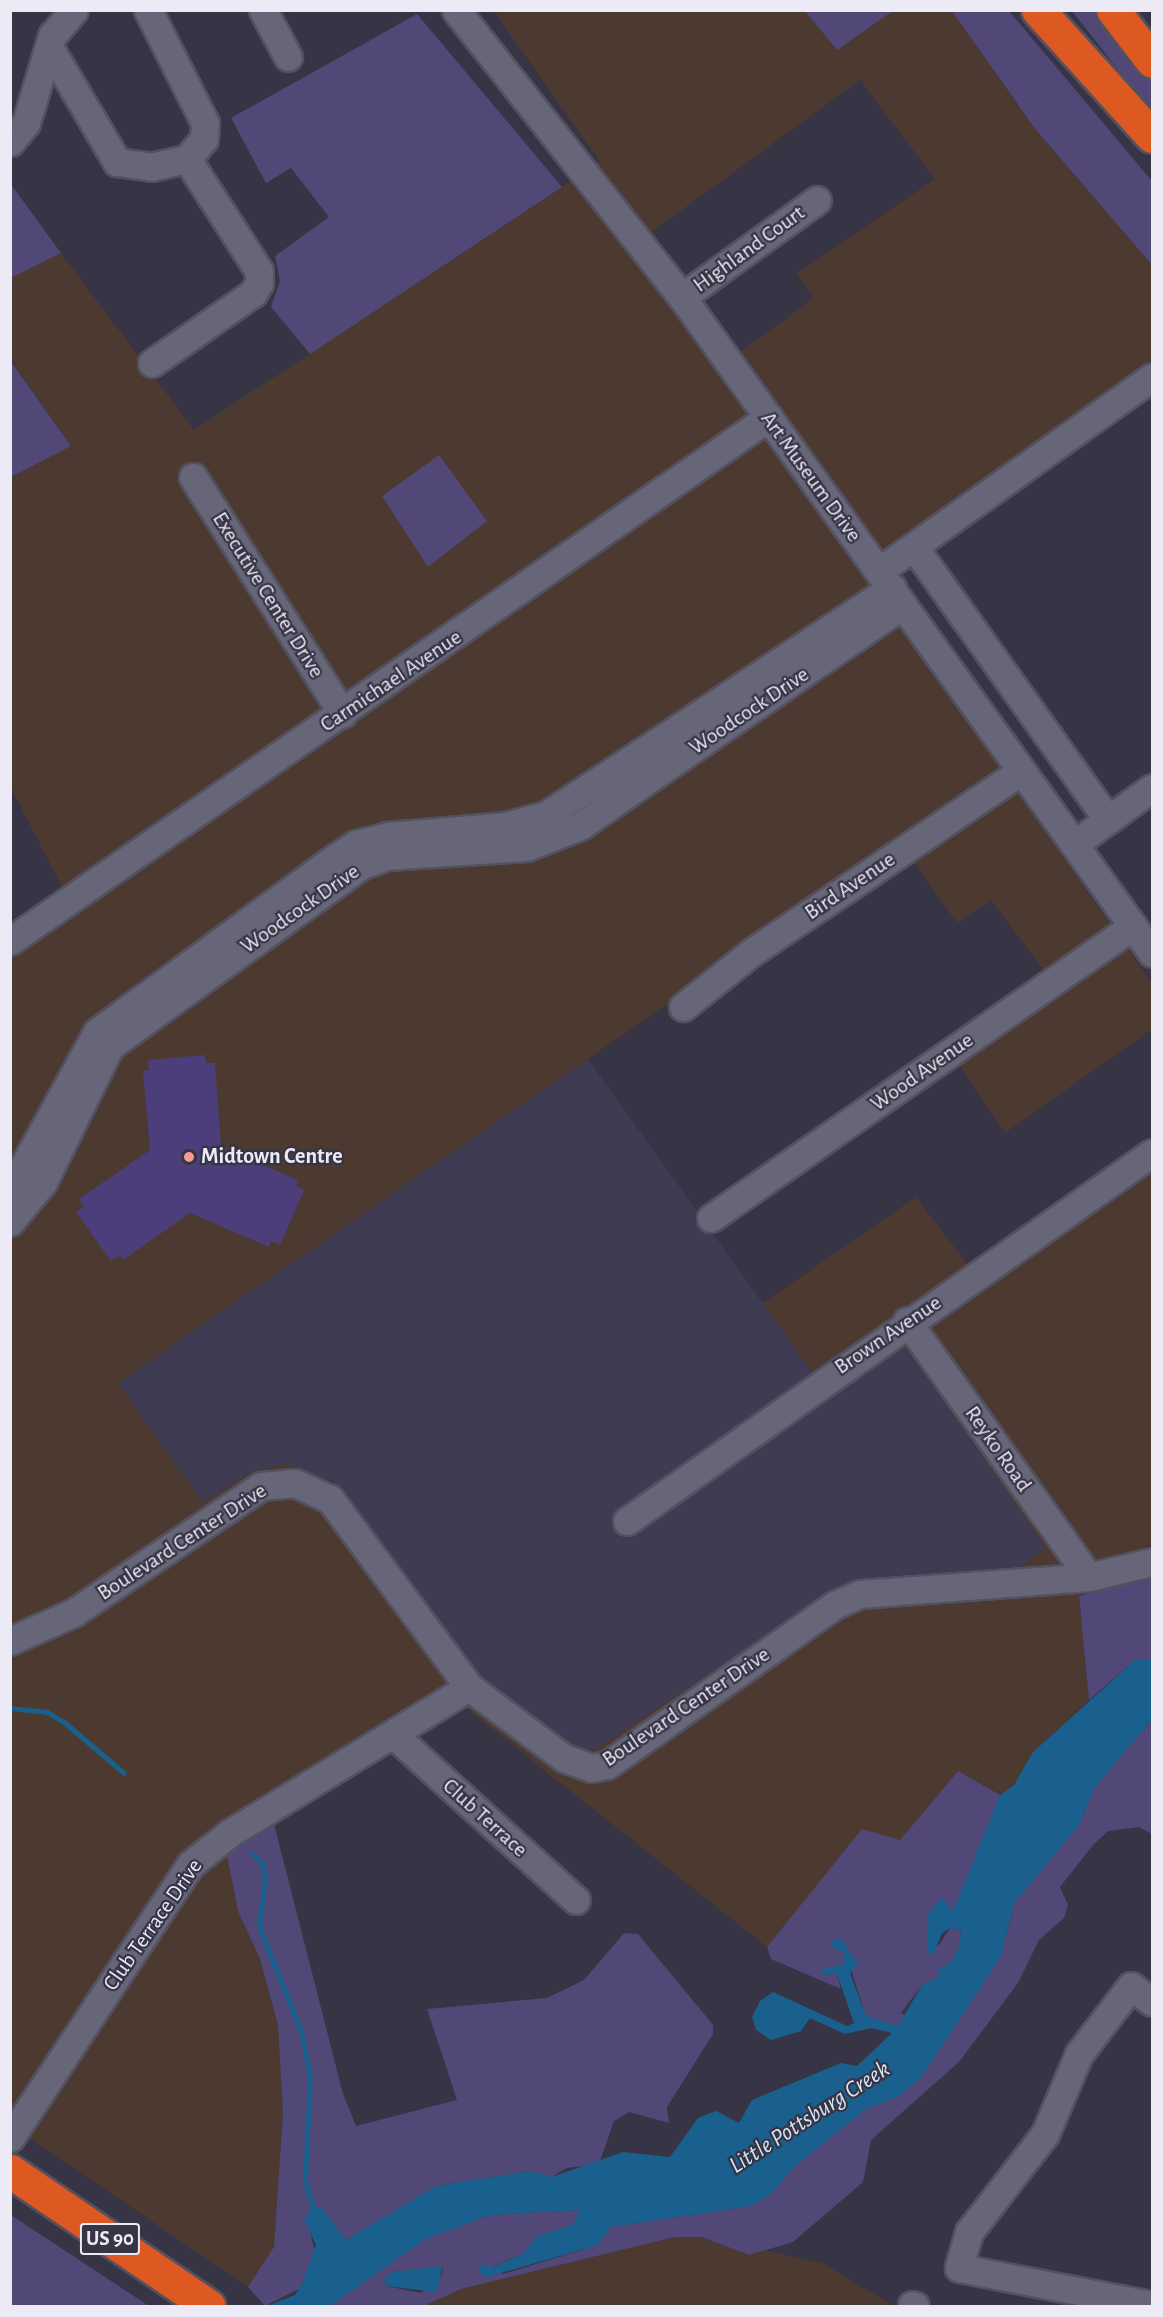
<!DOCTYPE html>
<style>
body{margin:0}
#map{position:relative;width:1163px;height:2317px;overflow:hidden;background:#373445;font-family:"Alegreya Sans",sans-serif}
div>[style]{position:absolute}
.commercial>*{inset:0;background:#4c3a30}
.built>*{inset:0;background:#3f3b52}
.green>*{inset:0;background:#514878}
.water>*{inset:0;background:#1a608e}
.stream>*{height:5px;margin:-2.5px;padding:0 2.5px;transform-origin:2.5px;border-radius:2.5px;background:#1a608e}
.building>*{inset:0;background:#4c3e7b}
.roads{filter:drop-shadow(2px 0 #535160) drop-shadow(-2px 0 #535160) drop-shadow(0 2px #535160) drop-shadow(0 -2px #535160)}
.minor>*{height:27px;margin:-13.5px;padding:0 13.5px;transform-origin:13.5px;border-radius:13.5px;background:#676578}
.highway>*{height:33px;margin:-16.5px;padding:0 16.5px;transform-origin:16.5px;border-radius:16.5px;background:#de5821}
.dots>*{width:16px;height:16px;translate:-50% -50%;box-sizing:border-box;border:3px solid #373445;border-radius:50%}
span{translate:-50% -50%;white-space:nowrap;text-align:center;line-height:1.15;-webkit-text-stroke:4.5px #373445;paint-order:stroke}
.shield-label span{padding:2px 4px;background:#373445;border:2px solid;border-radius:4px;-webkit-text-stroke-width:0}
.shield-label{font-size:21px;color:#ebeaf5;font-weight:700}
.street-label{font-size:22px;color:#ebeaf5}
.poi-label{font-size:22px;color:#ebeaf5;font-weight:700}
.left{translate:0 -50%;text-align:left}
.water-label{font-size:24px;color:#d5e6f4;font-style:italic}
.frame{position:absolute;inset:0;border:12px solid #ebeaf5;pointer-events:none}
</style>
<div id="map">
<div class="commercial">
<div style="clip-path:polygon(evenodd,493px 10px,805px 11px,837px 50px,893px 11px,952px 11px,1035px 130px,1152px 265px,1152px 362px,859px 569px,1152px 983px,1152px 1029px,1005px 1133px,958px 1062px,1060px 992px,991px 900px,957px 923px,901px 843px,118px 1383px,203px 1502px,249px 1473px,287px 1463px,313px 1469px,350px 1498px,812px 1603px,846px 1583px,1045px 1548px,902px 1342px,1152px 1174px,1152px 1545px,1122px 1556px,1079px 1596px,1089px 1700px,1033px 1752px,1014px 1785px,1000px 1795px,958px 1771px,900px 1840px,862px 1830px,767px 1947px,466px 1708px,227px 1855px,238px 1911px,260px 1959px,278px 2025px,283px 2113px,274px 2248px,248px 2287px,11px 2125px,10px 954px,74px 910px,11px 788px,11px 477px,71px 446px,11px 360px,11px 278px,61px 253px,194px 430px,600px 162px,493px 10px,860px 80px,935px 179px,796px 274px,814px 298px,739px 353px,650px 233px,860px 80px)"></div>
<div style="clip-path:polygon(916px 1197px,968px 1265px,812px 1372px,762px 1304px)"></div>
<div style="clip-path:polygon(675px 2237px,702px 2237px,749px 2255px,765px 2250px,824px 2264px,894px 2306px,424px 2306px,461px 2289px)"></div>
</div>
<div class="built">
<div style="clip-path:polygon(588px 1059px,812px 1372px,833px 1393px,902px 1342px,1046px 1548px,1018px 1568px,846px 1583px,588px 1754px,478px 1678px,334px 1482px,287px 1463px,249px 1473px,203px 1502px,118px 1383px)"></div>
</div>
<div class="green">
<div style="clip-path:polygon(805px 11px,893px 11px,837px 50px)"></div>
<div style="clip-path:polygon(952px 11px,1009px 11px,1152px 181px,1152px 265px,1035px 129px)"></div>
<div style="clip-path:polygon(1072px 11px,1096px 11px,1152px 81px,1152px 113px)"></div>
<div style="clip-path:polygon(417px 14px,562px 187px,310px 354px,271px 307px,280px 281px,275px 256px,329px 217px,291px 168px,266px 183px,231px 118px)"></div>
<div style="clip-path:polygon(10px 183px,61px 253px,11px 278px,10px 278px)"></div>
<div style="clip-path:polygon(10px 360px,71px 446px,11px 477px,10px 477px)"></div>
<div style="clip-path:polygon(439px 455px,487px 521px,428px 567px,382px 496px)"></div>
<div style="clip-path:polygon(1152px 1576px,1152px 1660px,1135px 1660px,1089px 1700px,1079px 1596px)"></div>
<div style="clip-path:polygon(evenodd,1152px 1720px,1152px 1834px,1139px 1827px,1108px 1831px,1093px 1845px,1060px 1887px,1068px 1905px,1064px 1918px,1039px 1940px,1018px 1983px,959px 2062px,871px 2140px,863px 2182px,793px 2242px,749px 2255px,702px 2237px,675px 2237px,461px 2289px,424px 2306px,330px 2306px,427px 2238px,491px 2215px,579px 2210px,574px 2224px,538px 2236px,522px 2254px,492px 2267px,503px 2274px,598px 2245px,611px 2227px,751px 2206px,771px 2194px,794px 2167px,866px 2109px,897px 2097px,920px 2079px,1000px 1958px,1015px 1902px,1079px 1825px,1095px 1787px,1152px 1720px,443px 2266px,442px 2275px,421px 2293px,386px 2286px,384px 2279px,393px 2272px,443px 2266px)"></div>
<div style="clip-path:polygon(958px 1771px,1000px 1795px,953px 1912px,942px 1897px,928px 1926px,938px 1946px,951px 1927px,961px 1931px,959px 1947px,952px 1961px,937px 1970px,940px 1976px,922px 1985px,901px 2013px,907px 2017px,897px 2026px,866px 2017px,842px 1940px,831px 1946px,844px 1953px,844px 1965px,822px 1975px,837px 1974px,841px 1989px,771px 1959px,767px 1947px,862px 1829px,900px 1840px)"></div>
<div style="clip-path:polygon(274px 1824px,343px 2094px,356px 2126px,457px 2100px,427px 2009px,547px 1998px,584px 1980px,624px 1933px,638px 1934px,713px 2025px,713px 2034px,667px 2107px,669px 2123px,629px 2112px,614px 2121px,599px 2164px,566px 2168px,552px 2177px,530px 2171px,436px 2186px,346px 2240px,323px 2209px,311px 2236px,315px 2253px,299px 2289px,265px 2306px,248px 2287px,274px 2247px,283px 2113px,278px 2025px,260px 1959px,238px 1911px,227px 1855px)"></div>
<div style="clip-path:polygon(10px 2215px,11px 2215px,149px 2306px,11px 2306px)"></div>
</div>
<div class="water">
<div style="clip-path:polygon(1135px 1660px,1152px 1660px,1152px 1720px,1095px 1787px,1079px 1825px,1015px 1902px,1000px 1958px,920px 2079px,897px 2097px,866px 2109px,794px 2167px,771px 2194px,751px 2206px,611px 2227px,598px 2245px,487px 2277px,478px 2271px,481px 2264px,493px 2267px,522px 2254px,538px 2236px,574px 2224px,579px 2210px,491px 2215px,427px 2238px,330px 2306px,267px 2306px,295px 2295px,303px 2281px,316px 2245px,304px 2220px,312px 2206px,323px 2209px,346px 2240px,436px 2186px,530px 2171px,552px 2177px,623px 2152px,670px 2157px,698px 2118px,716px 2111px,739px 2123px,752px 2100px,841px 2063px,857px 2066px,892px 2033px,871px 2028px,845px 2034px,810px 2018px,801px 2031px,771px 2040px,756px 2030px,752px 2017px,760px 2001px,773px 1992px,847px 2026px,854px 2023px,837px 1974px,821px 1975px,824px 1968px,844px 1965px,844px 1953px,831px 1946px,833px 1939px,842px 1940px,858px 1964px,850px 1973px,866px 2016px,898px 2026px,922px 1985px,940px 1976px,937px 1970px,952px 1961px,959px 1947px,961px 1931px,952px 1927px,942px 1933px,934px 1953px,928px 1954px,927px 1915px,942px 1897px,953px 1911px,1000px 1795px,1014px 1785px,1033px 1752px)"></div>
<div style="clip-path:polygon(443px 2266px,436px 2292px,386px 2286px,384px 2279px,393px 2272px)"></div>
</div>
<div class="stream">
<div style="left:10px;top:1708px;width:37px;rotate:6deg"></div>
<div style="left:47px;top:1712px;width:21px;rotate:31deg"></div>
<div style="left:65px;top:1723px;width:77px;rotate:40.3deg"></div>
<div style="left:252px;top:1854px;width:13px;rotate:42deg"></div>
<div style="left:262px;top:1863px;width:17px;rotate:80deg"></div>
<div style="left:265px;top:1880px;width:47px;rotate:97.3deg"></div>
<div style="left:259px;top:1927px;width:112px;rotate:68deg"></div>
<div style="left:301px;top:2031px;width:46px;rotate:78.7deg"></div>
<div style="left:310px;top:2076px;width:104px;rotate:92.8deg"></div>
<div style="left:305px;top:2180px;width:33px;rotate:74deg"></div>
</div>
<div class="building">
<div style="clip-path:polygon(205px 1055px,206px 1063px,215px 1063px,221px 1147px,298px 1180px,296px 1186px,304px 1190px,280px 1245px,271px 1241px,269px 1247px,190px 1213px,123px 1260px,119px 1255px,111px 1261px,76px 1212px,84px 1206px,79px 1199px,150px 1150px,143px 1071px,149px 1070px,148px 1060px)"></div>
</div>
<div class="roads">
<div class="minor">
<div style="left:263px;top:10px;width:53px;rotate:62deg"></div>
<div style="left:456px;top:10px;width:365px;rotate:51.8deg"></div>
<div style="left:682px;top:297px;width:807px;rotate:54.38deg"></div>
<div style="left:49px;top:47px;width:134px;rotate:59.4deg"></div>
<div style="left:117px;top:162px;width:34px;rotate:8deg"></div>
<div style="left:151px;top:167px;width:37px;rotate:-13deg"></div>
<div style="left:187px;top:159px;width:26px;rotate:-50deg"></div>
<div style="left:204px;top:139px;width:16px;rotate:-86deg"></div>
<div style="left:205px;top:123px;width:127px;rotate:-116.8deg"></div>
<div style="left:10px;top:142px;width:25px;rotate:-50deg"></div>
<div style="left:26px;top:123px;width:91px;rotate:-73.4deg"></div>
<div style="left:52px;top:36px;width:34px;rotate:-50deg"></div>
<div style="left:682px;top:297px;width:166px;rotate:-35.7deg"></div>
<div style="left:152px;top:363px;width:123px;rotate:-34.7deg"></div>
<div style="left:253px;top:293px;width:12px;rotate:-59deg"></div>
<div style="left:259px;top:283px;width:12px;rotate:-90deg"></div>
<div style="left:259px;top:271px;width:133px;rotate:-122.7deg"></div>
<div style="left:193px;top:477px;width:280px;rotate:57.7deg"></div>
<div style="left:914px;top:547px;width:335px;rotate:54.6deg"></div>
<div style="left:879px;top:571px;width:335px;rotate:-35.4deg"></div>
<div style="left:1074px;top:844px;width:96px;rotate:-35.7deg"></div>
<div style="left:10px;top:941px;width:922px;rotate:-34.62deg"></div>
<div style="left:683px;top:1007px;width:88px;rotate:-38.6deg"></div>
<div style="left:752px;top:952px;width:324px;rotate:-33.9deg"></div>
<div style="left:10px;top:1191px;width:181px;rotate:-61.3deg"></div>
<div style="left:97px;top:1032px;width:288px;rotate:-36.2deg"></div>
<div style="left:329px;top:862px;width:32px;rotate:-34deg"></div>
<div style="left:356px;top:844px;width:32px;rotate:-14deg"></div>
<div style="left:387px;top:836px;width:118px;rotate:-4.8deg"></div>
<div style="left:505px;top:826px;width:42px;rotate:-15deg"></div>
<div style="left:546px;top:815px;width:414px;rotate:-33.3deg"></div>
<div style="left:711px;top:1218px;width:513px;rotate:-34.68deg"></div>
<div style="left:10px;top:1222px;width:52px;rotate:-50.5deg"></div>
<div style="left:43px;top:1182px;width:152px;rotate:-63.8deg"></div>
<div style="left:110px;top:1046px;width:310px;rotate:-35.7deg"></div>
<div style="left:362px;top:865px;width:27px;rotate:-20deg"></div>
<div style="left:387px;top:856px;width:140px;rotate:-3.7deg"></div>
<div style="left:527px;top:847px;width:57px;rotate:-21.6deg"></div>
<div style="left:580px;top:826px;width:391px;rotate:-34.4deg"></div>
<div style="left:907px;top:1321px;width:314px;rotate:54.6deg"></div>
<div style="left:627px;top:1521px;width:641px;rotate:-35.03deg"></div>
<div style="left:10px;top:1641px;width:69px;rotate:-24deg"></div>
<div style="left:73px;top:1613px;width:227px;rotate:-34deg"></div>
<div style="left:261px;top:1486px;width:34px;rotate:-5deg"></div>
<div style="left:295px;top:1483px;width:38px;rotate:25deg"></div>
<div style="left:330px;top:1499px;width:234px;rotate:53.5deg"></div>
<div style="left:469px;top:1687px;width:119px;rotate:36.8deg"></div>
<div style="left:564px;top:1758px;width:29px;rotate:20deg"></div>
<div style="left:591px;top:1768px;width:16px;rotate:-11deg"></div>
<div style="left:607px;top:1765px;width:279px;rotate:-35.1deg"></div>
<div style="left:835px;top:1605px;width:27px;rotate:-24deg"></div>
<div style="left:860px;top:1594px;width:230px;rotate:-4.2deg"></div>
<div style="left:1089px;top:1577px;width:65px;rotate:-13.4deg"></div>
<div style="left:395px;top:1736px;width:244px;rotate:42.2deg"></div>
<div style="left:1152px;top:2002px;width:26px;rotate:-143deg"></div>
<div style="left:1131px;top:1986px;width:86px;rotate:127.4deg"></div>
<div style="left:1079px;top:2054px;width:87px;rotate:113deg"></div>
<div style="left:1045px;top:2134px;width:124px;rotate:127.8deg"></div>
<div style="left:969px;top:2232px;width:37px;rotate:106deg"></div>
<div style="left:959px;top:2268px;width:197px;rotate:10.9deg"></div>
<div style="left:10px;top:2138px;width:328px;rotate:-56.6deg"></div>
<div style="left:191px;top:1864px;width:50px;rotate:-38.5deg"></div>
<div style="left:230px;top:1833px;width:280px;rotate:-31.4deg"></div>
<div style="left:912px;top:2305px;width:3px;rotate:18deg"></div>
</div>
<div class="highway">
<div style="left:1038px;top:10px;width:170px;rotate:47.9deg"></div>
<div style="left:1113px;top:10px;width:64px;rotate:52.6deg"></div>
<div style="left:10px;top:2171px;width:240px;rotate:34.2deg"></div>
</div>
</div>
<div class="dots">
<div style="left:189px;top:1157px;background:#f59c92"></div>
</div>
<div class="shield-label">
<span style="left:110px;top:2239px">US 90</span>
</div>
<div class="street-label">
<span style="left:749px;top:249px;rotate:-36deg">Highland Court</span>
<span style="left:811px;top:477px;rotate:54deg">Art Museum Drive</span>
<span style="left:268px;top:595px;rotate:58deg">Executive Center Drive</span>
<span style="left:391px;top:681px;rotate:-34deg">Carmichael Avenue</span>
<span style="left:749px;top:711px;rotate:-34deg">Woodcock Drive</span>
<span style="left:850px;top:886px;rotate:-34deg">Bird Avenue</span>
<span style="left:300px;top:909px;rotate:-35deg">Woodcock Drive</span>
<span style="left:922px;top:1072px;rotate:-35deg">Wood Avenue</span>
<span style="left:888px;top:1335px;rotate:-34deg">Brown Avenue</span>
<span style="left:998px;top:1449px;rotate:55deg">Reyko Road</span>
<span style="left:182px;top:1542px;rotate:-33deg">Boulevard Center Drive</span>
<span style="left:686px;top:1707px;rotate:-34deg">Boulevard Center Drive</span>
<span style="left:485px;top:1818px;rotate:42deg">Club Terrace</span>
<span style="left:153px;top:1925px;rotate:-55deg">Club Terrace Drive</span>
</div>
<div class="poi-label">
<span class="left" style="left:201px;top:1157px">Midtown Centre</span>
</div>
<div class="water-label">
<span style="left:810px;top:2118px;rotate:-33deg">Little Pottsburg Creek</span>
</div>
<div class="frame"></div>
</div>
